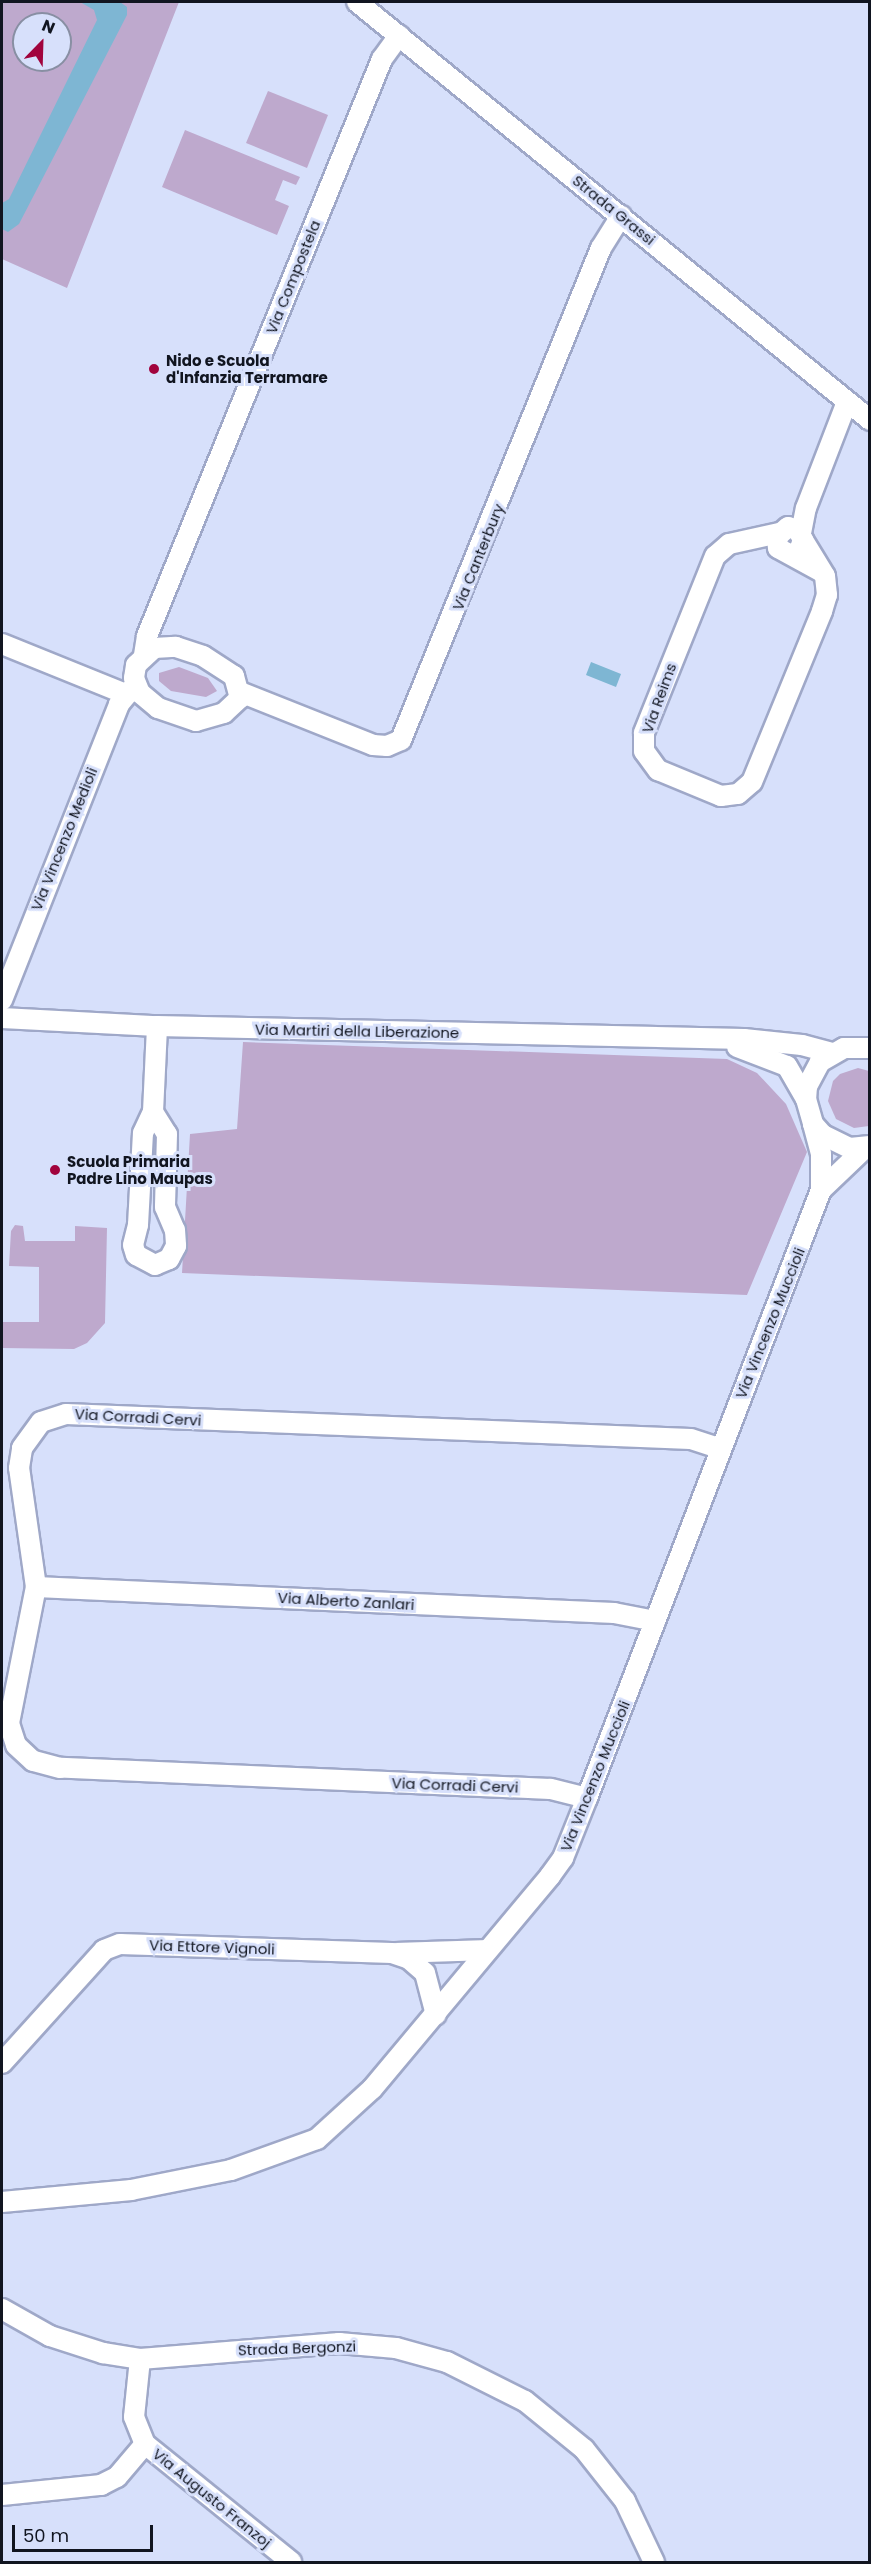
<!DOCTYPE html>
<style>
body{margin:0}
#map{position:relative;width:871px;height:2564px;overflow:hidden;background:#d7e0fb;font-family:Poppins,sans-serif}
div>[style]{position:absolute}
.green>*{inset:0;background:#bea9cd}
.water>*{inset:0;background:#7eb6d3}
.roads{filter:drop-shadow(2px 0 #9fa8c8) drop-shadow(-2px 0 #9fa8c8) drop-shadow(0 2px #9fa8c8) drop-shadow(0 -2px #9fa8c8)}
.minor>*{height:20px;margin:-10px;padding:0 10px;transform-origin:10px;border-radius:10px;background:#fff}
.dots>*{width:16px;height:16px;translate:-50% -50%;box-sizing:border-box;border:3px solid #d7e0fb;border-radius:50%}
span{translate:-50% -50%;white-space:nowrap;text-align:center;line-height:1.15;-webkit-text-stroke:6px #d7e0fb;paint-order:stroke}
.street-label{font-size:15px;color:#111520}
.poi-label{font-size:15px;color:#111520;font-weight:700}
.left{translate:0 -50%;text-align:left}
.frame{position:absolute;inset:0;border:3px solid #111520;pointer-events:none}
.north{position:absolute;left:12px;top:12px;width:60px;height:60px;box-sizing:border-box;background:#d7e0fb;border:2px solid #888fa3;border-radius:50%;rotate:23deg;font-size:16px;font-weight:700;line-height:24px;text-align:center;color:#111520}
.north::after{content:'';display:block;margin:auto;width:21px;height:27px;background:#a1033d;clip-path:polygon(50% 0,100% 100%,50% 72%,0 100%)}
.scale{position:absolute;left:12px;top:2525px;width:141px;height:27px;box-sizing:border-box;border:3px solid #111520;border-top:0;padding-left:8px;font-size:18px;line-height:21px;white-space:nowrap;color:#111520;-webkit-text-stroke:4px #d7e0fb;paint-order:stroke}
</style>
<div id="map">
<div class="green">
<div style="clip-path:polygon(evenodd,2px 2px,179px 2px,67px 288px,2px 259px,2px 2px,24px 24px,60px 24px,60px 60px,24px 60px,24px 24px)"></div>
<div style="clip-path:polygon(268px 91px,328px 115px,307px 168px,246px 143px)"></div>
<div style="clip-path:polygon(185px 130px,300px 177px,296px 185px,283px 180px,275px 200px,289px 206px,277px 235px,162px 187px)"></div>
<div style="clip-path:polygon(179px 667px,208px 678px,217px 691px,206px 697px,171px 691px,159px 681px,159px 673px)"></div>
<div style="clip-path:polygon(243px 1042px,727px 1059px,757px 1073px,786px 1104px,807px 1152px,747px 1295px,182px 1273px,190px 1134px,237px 1129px)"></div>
<div style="clip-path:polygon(858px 1068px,869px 1071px,869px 1126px,854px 1128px,836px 1119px,828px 1101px,833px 1081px,840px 1074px)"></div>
<div style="clip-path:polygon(15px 1225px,23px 1226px,25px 1241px,75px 1241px,75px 1226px,107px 1228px,105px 1323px,87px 1343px,74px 1349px,2px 1348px,2px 1322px,39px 1322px,39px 1267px,9px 1266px,11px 1231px)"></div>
</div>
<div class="water">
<div style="clip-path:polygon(80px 2px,120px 2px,127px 7px,127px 15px,19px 224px,8px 232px,2px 229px,2px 203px,9px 199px,97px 20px,94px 10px)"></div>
<div style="clip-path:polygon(591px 662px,621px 674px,616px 687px,586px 675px)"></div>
</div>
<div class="roads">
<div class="minor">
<div style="left:357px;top:2px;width:662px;rotate:39.17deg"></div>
<div style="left:779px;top:533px;width:51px;rotate:167.6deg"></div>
<div style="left:729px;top:544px;width:18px;rotate:139deg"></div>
<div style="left:715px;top:556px;width:191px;rotate:111.9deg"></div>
<div style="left:644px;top:733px;width:18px;rotate:90deg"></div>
<div style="left:644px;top:751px;width:24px;rotate:54deg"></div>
<div style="left:658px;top:770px;width:68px;rotate:22.4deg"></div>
<div style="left:721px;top:796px;width:17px;rotate:-7deg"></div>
<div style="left:738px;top:794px;width:18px;rotate:-41deg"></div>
<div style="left:752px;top:782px;width:185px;rotate:-67.7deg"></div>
<div style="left:822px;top:611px;width:17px;rotate:-73deg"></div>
<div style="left:827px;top:595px;width:19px;rotate:-96deg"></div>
<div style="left:825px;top:576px;width:42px;rotate:-121.4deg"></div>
<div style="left:801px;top:533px;width:25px;rotate:-79deg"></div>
<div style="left:806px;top:508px;width:114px;rotate:-68.9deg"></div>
<div style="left:792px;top:554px;width:8px;rotate:-23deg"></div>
<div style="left:799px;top:551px;width:12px;rotate:-70deg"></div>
<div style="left:803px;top:540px;width:11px;rotate:-117deg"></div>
<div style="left:798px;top:530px;width:10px;rotate:-163deg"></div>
<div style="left:788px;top:527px;width:15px;rotate:138deg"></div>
<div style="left:777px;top:537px;width:11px;rotate:85deg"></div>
<div style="left:778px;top:548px;width:48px;rotate:28.7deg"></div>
<div style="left:2px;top:644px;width:134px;rotate:22deg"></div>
<div style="left:176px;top:647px;width:28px;rotate:18deg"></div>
<div style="left:203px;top:656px;width:37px;rotate:33deg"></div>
<div style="left:234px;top:676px;width:23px;rotate:75deg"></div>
<div style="left:240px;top:698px;width:22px;rotate:137deg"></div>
<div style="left:224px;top:713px;width:29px;rotate:164deg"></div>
<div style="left:196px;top:721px;width:40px;rotate:-161.1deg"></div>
<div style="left:158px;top:708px;width:23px;rotate:-140deg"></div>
<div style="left:140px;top:693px;width:16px;rotate:-112deg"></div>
<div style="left:134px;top:678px;width:13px;rotate:-81deg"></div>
<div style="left:136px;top:665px;width:25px;rotate:-43deg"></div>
<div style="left:154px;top:648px;width:22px;rotate:-3deg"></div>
<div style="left:144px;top:655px;width:19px;rotate:-81deg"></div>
<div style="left:147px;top:636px;width:623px;rotate:-67.84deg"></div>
<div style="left:382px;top:59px;width:29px;rotate:-54deg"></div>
<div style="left:240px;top:692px;width:143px;rotate:21.7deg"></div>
<div style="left:373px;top:745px;width:14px;rotate:4deg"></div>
<div style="left:387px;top:746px;width:15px;rotate:-23deg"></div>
<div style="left:401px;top:740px;width:531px;rotate:-67.88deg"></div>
<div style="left:601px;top:248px;width:38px;rotate:-58deg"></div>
<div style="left:2px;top:1000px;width:318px;rotate:-68.4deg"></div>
<div style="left:119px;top:704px;width:26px;rotate:-50deg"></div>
<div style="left:2px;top:1018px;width:155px;rotate:3deg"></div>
<div style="left:157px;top:1026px;width:587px;rotate:1.27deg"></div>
<div style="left:744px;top:1039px;width:58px;rotate:5.9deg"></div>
<div style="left:802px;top:1045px;width:30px;rotate:15deg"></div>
<div style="left:737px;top:1047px;width:53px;rotate:20.8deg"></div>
<div style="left:787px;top:1066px;width:38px;rotate:60deg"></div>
<div style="left:870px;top:1048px;width:26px;rotate:180deg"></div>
<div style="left:844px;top:1048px;width:28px;rotate:150deg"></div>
<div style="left:820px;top:1062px;width:27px;rotate:118deg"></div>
<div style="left:807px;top:1086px;width:13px;rotate:94deg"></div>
<div style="left:806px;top:1099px;width:26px;rotate:74deg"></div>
<div style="left:813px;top:1124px;width:15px;rotate:48deg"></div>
<div style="left:823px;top:1135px;width:30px;rotate:26deg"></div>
<div style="left:850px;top:1148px;width:20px;rotate:-6deg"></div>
<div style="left:153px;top:1112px;width:26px;rotate:58deg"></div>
<div style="left:167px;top:1134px;width:73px;rotate:91.6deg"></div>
<div style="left:165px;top:1207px;width:25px;rotate:67deg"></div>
<div style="left:175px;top:1230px;width:16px;rotate:86deg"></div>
<div style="left:176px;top:1246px;width:15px;rotate:118deg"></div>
<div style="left:169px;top:1259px;width:15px;rotate:157deg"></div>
<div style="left:155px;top:1265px;width:21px;rotate:-152deg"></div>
<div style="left:136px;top:1255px;width:10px;rotate:-107deg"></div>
<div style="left:133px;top:1245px;width:21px;rotate:-76deg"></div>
<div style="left:138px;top:1225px;width:92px;rotate:-86.9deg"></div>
<div style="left:143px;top:1133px;width:23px;rotate:-65deg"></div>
<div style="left:153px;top:1112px;width:86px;rotate:-87.3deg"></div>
<div style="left:813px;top:1124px;width:31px;rotate:75deg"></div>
<div style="left:821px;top:1154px;width:36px;rotate:90deg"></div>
<div style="left:821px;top:1190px;width:62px;rotate:-43.7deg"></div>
<div style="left:36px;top:1587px;width:579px;rotate:2.58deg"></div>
<div style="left:614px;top:1613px;width:42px;rotate:11deg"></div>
<div style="left:587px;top:1798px;width:38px;rotate:-166deg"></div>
<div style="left:550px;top:1789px;width:490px;rotate:-177.5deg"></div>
<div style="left:60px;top:1768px;width:28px;rotate:-165deg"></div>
<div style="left:33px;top:1761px;width:23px;rotate:-137deg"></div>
<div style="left:16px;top:1745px;width:23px;rotate:-108deg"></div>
<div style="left:9px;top:1723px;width:139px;rotate:-78.8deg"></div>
<div style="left:36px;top:1587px;width:120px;rotate:-98.1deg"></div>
<div style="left:19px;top:1468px;width:20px;rotate:-81deg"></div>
<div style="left:22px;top:1448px;width:32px;rotate:-54deg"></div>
<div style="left:41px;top:1422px;width:26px;rotate:-18deg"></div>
<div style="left:66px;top:1414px;width:625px;rotate:2.29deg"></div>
<div style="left:691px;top:1439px;width:29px;rotate:18deg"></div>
<div style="left:397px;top:1953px;width:90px;rotate:-1.9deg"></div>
<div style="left:2px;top:2063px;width:152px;rotate:-47.9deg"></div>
<div style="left:104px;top:1950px;width:17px;rotate:-21deg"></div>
<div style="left:120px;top:1944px;width:272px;rotate:1.9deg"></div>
<div style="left:392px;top:1953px;width:18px;rotate:19deg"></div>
<div style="left:409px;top:1959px;width:21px;rotate:41deg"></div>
<div style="left:425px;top:1973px;width:43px;rotate:75.3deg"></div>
<div style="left:2px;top:2202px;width:130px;rotate:-5.3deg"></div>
<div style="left:131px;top:2190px;width:102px;rotate:-11.3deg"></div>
<div style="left:231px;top:2170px;width:91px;rotate:-19.8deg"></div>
<div style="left:317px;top:2139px;width:74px;rotate:-42.3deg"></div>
<div style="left:372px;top:2089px;width:278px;rotate:-50.1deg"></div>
<div style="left:550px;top:1876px;width:22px;rotate:-54deg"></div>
<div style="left:563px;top:1858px;width:65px;rotate:-68.2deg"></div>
<div style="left:587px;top:1798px;width:651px;rotate:-68.95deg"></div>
<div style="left:2px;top:2309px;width:55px;rotate:29.4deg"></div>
<div style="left:50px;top:2336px;width:56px;rotate:17.8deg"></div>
<div style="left:103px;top:2353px;width:37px;rotate:9deg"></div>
<div style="left:140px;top:2359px;width:200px;rotate:-4.6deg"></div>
<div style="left:339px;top:2343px;width:57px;rotate:5deg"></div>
<div style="left:396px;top:2348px;width:53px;rotate:15.4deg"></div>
<div style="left:447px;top:2362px;width:87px;rotate:26.6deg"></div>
<div style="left:525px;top:2401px;width:76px;rotate:39.1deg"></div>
<div style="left:584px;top:2449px;width:66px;rotate:51.7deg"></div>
<div style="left:625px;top:2501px;width:68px;rotate:64.6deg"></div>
<div style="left:140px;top:2359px;width:58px;rotate:95.9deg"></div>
<div style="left:134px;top:2417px;width:29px;rotate:68deg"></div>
<div style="left:145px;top:2444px;width:188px;rotate:38.9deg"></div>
<div style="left:2px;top:2495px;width:100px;rotate:-5.8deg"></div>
<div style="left:101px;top:2485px;width:18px;rotate:-27deg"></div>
<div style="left:117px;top:2477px;width:43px;rotate:-49.7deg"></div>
</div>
</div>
<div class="dots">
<div style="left:154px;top:369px;background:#a1033d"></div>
<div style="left:55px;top:1170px;background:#a1033d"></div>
</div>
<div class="street-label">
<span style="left:614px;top:210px;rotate:39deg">Strada Grassi</span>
<span style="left:293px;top:277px;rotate:-68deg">Via Compostela</span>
<span style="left:478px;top:557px;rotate:-68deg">Via Canterbury</span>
<span style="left:659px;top:698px;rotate:-70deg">Via Reims</span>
<span style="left:64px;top:839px;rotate:-68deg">Via Vincenzo Medioli</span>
<span style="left:357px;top:1031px;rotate:1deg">Via Martiri della Liberazione</span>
<span style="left:770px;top:1323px;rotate:-68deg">Via Vincenzo Muccioli</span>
<span style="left:138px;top:1417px;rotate:3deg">Via Corradi Cervi</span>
<span style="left:346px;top:1601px;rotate:3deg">Via Alberto Zanlari</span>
<span style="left:595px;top:1776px;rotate:-68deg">Via Vincenzo Muccioli</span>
<span style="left:455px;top:1785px;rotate:2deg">Via Corradi Cervi</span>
<span style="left:212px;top:1947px;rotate:2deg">Via Ettore Vignoli</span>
<span style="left:297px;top:2348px;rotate:-2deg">Strada Bergonzi</span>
<span style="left:212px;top:2498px;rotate:39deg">Via Augusto Franzoj</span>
</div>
<div class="poi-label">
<span class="left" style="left:166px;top:369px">Nido e Scuola<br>d'Infanzia Terramare</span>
<span class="left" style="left:67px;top:1170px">Scuola Primaria<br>Padre Lino Maupas</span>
</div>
<div class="frame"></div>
<div class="north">N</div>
<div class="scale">50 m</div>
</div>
